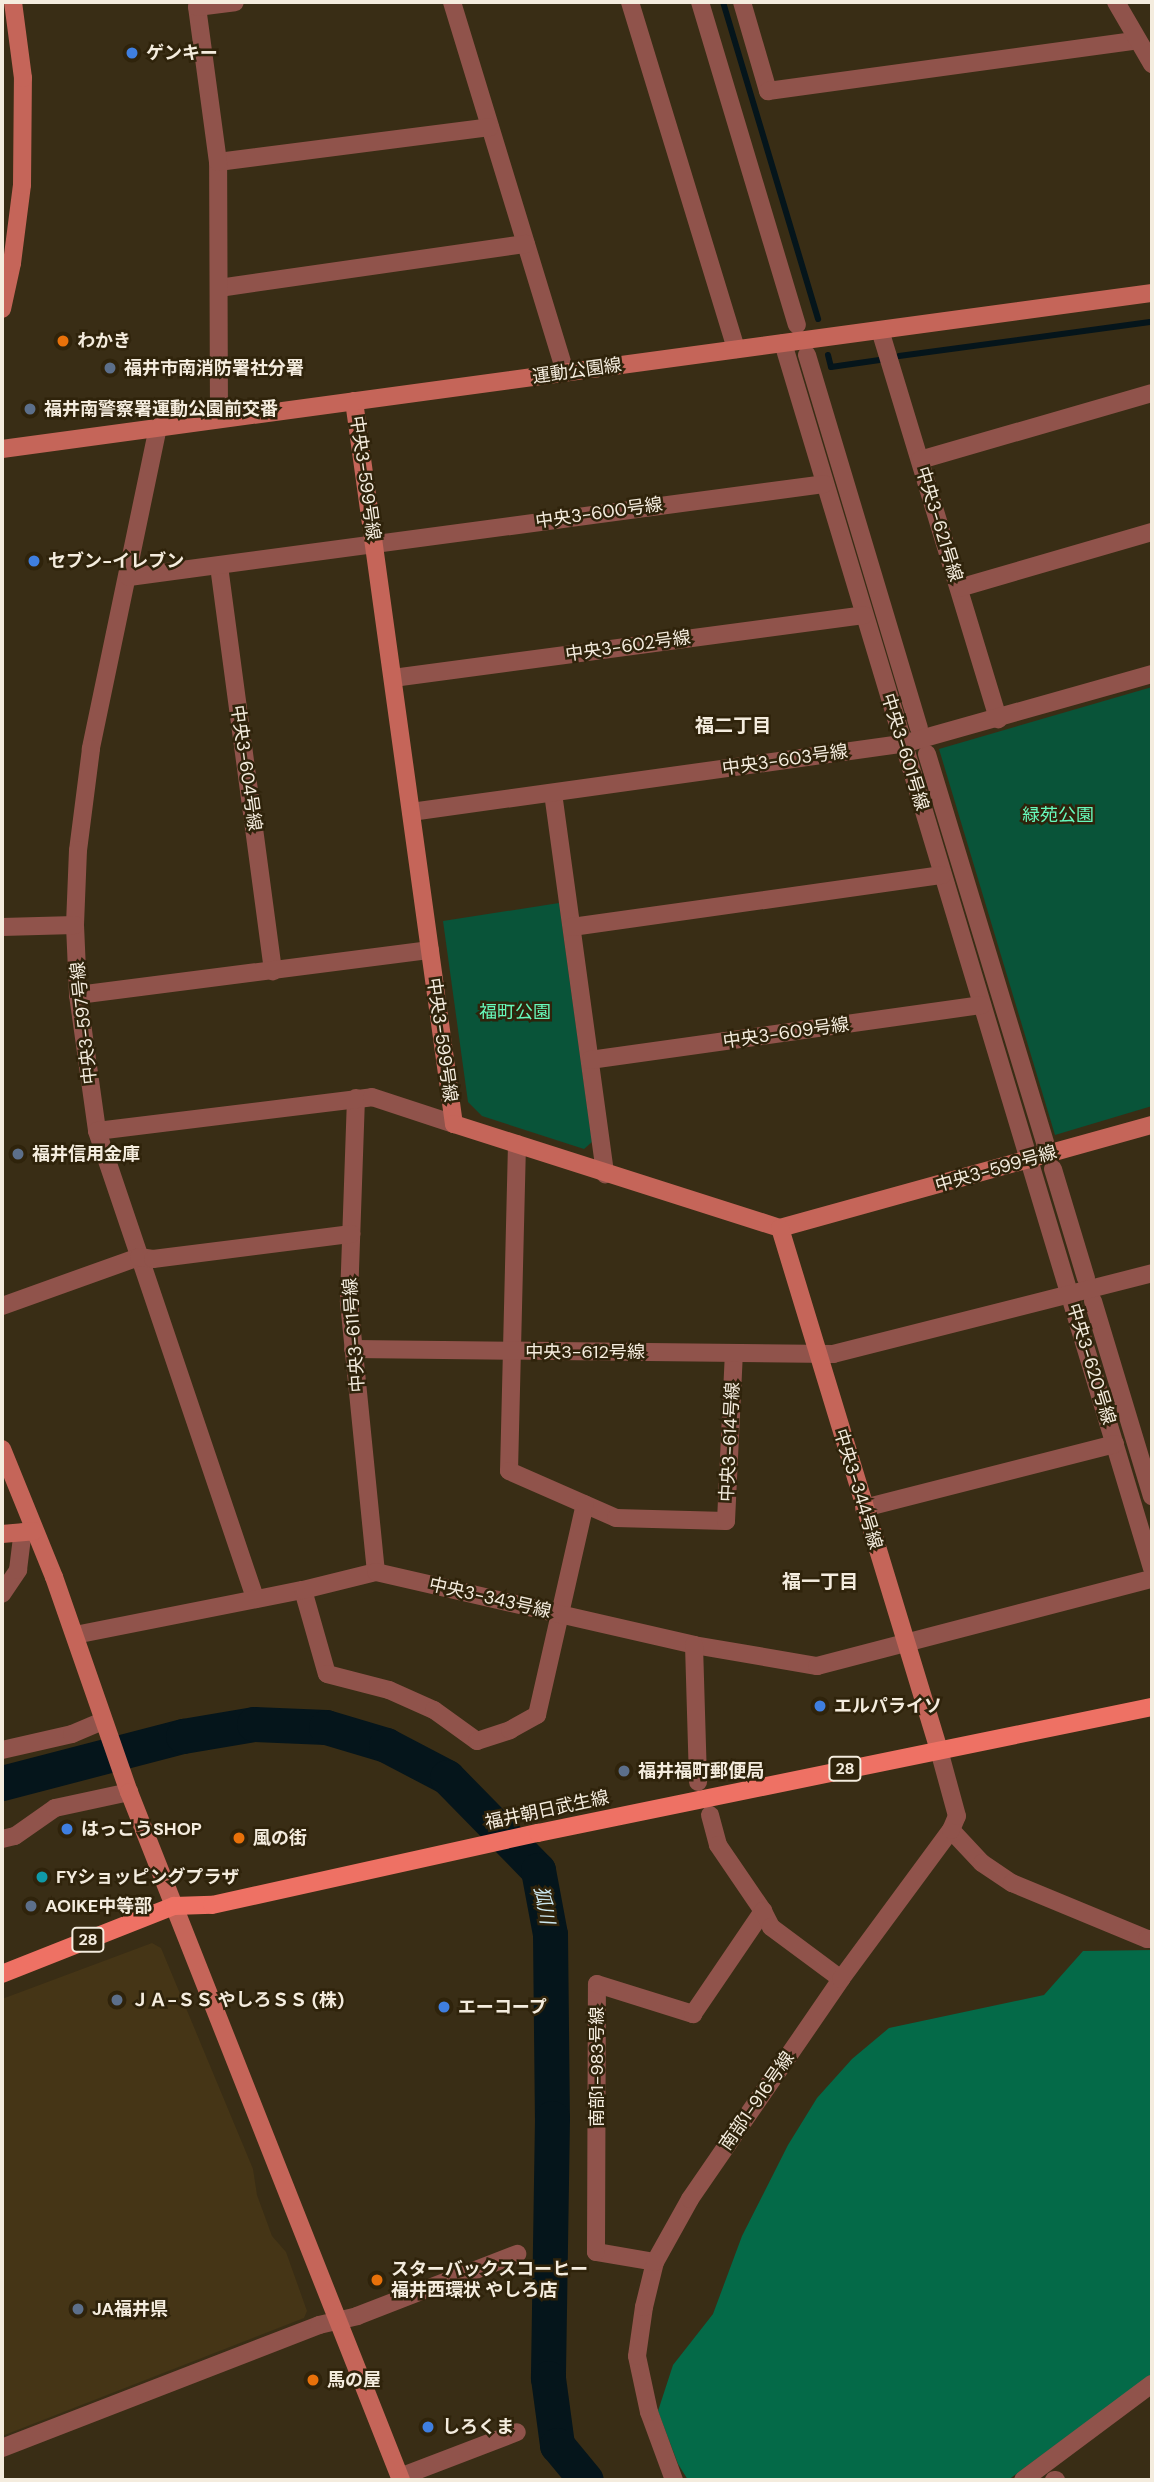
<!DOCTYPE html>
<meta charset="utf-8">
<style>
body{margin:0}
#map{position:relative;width:1154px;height:2482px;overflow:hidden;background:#392d15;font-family:"DM Sans","Noto Sans JP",sans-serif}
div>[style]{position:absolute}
.built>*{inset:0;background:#453516}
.green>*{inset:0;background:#095439}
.forest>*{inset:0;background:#046a48}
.stream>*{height:6px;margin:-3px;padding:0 3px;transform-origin:3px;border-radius:3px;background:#05151b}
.river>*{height:35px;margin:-17.5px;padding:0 17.5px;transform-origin:17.5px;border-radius:17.5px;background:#05151b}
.street>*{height:18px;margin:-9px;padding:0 9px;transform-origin:9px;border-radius:9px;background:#90534b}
.secondary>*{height:18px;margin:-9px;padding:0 9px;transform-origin:9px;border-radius:9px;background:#c56559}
.primary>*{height:18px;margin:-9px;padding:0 9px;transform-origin:9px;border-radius:9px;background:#ee7164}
.dots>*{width:19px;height:19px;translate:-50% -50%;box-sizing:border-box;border:4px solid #2f230b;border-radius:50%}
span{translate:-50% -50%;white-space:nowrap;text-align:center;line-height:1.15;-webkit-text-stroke:5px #2f230b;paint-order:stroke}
.shield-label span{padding:2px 5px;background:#2f230b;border:2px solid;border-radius:5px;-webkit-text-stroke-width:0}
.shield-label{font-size:16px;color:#f4ecde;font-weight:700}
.poi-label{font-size:18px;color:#f4ecde;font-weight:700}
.left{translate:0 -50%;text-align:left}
.street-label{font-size:18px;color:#f4ecde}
.park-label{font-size:18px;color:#67fabc}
.neighbourhood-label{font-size:19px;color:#f4ecde;font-weight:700}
.water-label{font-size:19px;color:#cde8f1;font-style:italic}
.frame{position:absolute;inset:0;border:4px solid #f4ecde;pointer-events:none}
</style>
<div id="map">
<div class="built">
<div style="clip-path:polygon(152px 1943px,161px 1948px,253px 2169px,257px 2195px,272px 2236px,286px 2252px,307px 2311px,304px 2318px,2px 2436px,2px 1999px)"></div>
</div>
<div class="green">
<div style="clip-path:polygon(1152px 687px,1152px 1106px,1055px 1135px,939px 749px)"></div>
<div style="clip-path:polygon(559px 903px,592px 1142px,584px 1149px,482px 1116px,468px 1102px,443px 921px)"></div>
</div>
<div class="forest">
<div style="clip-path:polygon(1152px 1950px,1152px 2374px,1008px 2480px,688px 2480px,678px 2464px,658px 2411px,673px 2365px,713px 2314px,742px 2236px,788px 2145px,817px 2098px,852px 2059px,889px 2028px,1044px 1995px,1083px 1951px)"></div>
</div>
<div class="stream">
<div style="left:723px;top:2px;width:331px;rotate:73.3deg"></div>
<div style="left:828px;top:355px;width:12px;rotate:76deg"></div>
<div style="left:831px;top:367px;width:49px;rotate:-8.3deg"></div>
<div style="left:899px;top:356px;width:255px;rotate:-7.7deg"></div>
</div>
<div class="river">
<div style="left:2px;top:1783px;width:187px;rotate:-14.6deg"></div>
<div style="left:183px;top:1736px;width:72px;rotate:-9.6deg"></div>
<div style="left:254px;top:1724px;width:72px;rotate:2.4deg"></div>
<div style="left:326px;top:1727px;width:63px;rotate:16.7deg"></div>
<div style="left:386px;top:1745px;width:69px;rotate:27.7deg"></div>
<div style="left:447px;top:1777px;width:130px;rotate:45.6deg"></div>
<div style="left:538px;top:1870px;width:65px;rotate:79.4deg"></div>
<div style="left:550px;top:1934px;width:184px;rotate:89.4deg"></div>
<div style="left:552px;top:2118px;width:260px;rotate:90.9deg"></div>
<div style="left:548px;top:2378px;width:68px;rotate:82.3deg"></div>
<div style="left:557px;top:2445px;width:45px;rotate:50.4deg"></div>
</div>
<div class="street">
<div style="left:452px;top:2px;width:387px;rotate:73deg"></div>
<div style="left:630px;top:2px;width:363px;rotate:73deg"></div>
<div style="left:700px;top:2px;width:337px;rotate:73.3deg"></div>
<div style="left:742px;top:2px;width:93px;rotate:73.7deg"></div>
<div style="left:768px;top:91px;width:373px;rotate:-7.8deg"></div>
<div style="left:1116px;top:2px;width:72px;rotate:59.9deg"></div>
<div style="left:218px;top:162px;width:274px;rotate:-7.3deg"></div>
<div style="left:219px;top:288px;width:310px;rotate:-8.2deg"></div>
<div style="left:880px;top:330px;width:407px;rotate:73.1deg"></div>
<div style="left:783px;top:343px;width:1279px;rotate:73.24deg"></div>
<div style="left:807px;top:355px;width:389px;rotate:73.3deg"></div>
<div style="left:219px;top:419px;width:257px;rotate:-90.2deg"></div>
<div style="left:218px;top:162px;width:156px;rotate:-97.7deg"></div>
<div style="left:197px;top:7px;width:38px;rotate:-7deg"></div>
<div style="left:158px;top:427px;width:329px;rotate:101.8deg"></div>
<div style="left:91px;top:749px;width:102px;rotate:97.3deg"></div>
<div style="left:78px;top:850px;width:75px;rotate:92.3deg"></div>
<div style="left:75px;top:925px;width:70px;rotate:87.5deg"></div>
<div style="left:78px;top:995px;width:137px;rotate:82deg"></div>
<div style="left:97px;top:1131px;width:494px;rotate:71.3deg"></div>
<div style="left:920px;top:460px;width:241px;rotate:-16.1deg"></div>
<div style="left:219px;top:566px;width:409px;rotate:82.4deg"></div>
<div style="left:129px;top:577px;width:701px;rotate:-7.62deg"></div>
<div style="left:959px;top:588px;width:201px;rotate:-16.2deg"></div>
<div style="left:393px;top:678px;width:475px;rotate:-7.6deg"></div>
<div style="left:927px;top:754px;width:407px;rotate:73.1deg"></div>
<div style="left:553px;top:793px;width:385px;rotate:82.2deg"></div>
<div style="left:411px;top:812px;width:497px;rotate:-7.9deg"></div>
<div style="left:903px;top:744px;width:259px;rotate:-15.7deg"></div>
<div style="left:2px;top:927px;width:73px;rotate:-1.6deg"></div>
<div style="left:572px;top:927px;width:374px;rotate:-8deg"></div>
<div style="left:78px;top:995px;width:355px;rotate:-7.3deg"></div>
<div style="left:590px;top:1060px;width:396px;rotate:-8deg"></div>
<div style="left:356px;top:1098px;width:204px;rotate:92deg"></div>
<div style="left:349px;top:1302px;width:271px;rotate:84.3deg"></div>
<div style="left:97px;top:1131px;width:277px;rotate:-7deg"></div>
<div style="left:372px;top:1097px;width:86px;rotate:18.2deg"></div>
<div style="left:517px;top:1144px;width:327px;rotate:91.4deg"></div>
<div style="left:509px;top:1471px;width:117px;rotate:23.7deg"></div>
<div style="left:616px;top:1518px;width:110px;rotate:1.6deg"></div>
<div style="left:726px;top:1521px;width:168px;rotate:-87.3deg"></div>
<div style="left:1053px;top:1169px;width:114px;rotate:73.2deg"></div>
<div style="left:1093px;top:1301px;width:204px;rotate:73.2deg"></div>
<div style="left:2px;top:1306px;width:145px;rotate:-19.7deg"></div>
<div style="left:139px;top:1257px;width:14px;rotate:8deg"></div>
<div style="left:153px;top:1259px;width:200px;rotate:-7.2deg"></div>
<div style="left:353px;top:1349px;width:480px;rotate:0.6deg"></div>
<div style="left:833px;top:1354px;width:329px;rotate:-14.2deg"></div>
<div style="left:864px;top:1508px;width:259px;rotate:-14.3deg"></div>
<div style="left:303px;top:1590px;width:87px;rotate:74.1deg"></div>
<div style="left:327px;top:1674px;width:64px;rotate:14.5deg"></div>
<div style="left:389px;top:1690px;width:49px;rotate:24deg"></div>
<div style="left:434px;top:1710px;width:53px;rotate:35.8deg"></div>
<div style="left:477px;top:1741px;width:35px;rotate:-18deg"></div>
<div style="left:510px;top:1730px;width:31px;rotate:-29deg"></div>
<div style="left:537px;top:1715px;width:216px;rotate:-77.2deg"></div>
<div style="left:2px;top:1594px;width:29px;rotate:-56deg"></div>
<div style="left:18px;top:1570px;width:38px;rotate:-83deg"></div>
<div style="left:75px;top:1635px;width:232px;rotate:-11.2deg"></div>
<div style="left:303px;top:1590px;width:75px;rotate:-13.9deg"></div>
<div style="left:376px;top:1572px;width:326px;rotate:12.9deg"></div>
<div style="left:694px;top:1645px;width:125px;rotate:9.7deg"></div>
<div style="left:817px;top:1666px;width:346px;rotate:-14.6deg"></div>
<div style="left:694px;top:1645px;width:137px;rotate:88.3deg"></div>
<div style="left:2px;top:1750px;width:72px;rotate:-12.9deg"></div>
<div style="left:72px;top:1734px;width:34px;rotate:-23deg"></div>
<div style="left:710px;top:1815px;width:31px;rotate:75deg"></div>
<div style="left:718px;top:1845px;width:80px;rotate:55.7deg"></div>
<div style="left:951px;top:1830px;width:45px;rotate:46.8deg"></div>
<div style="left:982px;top:1863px;width:36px;rotate:34deg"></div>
<div style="left:1012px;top:1883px;width:146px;rotate:22.5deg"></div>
<div style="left:1147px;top:1939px;width:5px"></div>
<div style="left:2px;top:1839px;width:13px;rotate:-13deg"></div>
<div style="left:15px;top:1836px;width:49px;rotate:-35deg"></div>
<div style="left:55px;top:1808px;width:76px;rotate:-12.2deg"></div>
<div style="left:655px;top:2262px;width:60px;rotate:-170.4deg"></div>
<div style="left:596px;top:2252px;width:268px;rotate:-89.8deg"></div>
<div style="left:597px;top:1984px;width:101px;rotate:17.4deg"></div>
<div style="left:693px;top:2014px;width:125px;rotate:-55.8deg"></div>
<div style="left:763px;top:1911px;width:18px;rotate:63deg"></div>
<div style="left:771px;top:1927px;width:87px;rotate:36.6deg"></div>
<div style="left:2px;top:2448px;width:340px;rotate:-21.2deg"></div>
<div style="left:319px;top:2325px;width:39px;rotate:-13deg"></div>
<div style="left:357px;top:2316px;width:172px;rotate:-21.2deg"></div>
<div style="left:400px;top:2477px;width:125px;rotate:-21deg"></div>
<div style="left:674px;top:2480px;width:72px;rotate:-110.2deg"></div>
<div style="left:649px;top:2412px;width:57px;rotate:-102.1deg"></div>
<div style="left:637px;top:2356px;width:49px;rotate:-81.9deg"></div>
<div style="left:644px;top:2307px;width:46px;rotate:-76.3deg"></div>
<div style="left:655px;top:2262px;width:72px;rotate:-60.9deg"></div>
<div style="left:690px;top:2199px;width:267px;rotate:-55.5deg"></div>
<div style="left:841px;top:1979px;width:185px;rotate:-53.6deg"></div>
<div style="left:951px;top:1830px;width:15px;rotate:-67deg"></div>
<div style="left:957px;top:1816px;width:68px;rotate:-105.3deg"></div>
<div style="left:1023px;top:2480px;width:161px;rotate:-36.7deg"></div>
<div style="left:1054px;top:2480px;width:2px"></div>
</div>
<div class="secondary">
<div style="left:2px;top:309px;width:47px;rotate:-77.7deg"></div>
<div style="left:12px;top:263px;width:79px;rotate:-82.7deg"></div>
<div style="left:22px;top:185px;width:107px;rotate:-89.5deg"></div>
<div style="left:23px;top:78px;width:77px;rotate:-97.5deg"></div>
<div style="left:354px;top:401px;width:730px;rotate:82.13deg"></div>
<div style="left:454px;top:1124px;width:342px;rotate:17.7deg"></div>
<div style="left:780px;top:1228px;width:386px;rotate:-15.5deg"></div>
<div style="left:2px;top:449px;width:1161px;rotate:-7.73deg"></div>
<div style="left:780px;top:1228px;width:546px;rotate:73.06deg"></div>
<div style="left:2px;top:1449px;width:138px;rotate:67.9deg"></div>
<div style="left:54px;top:1577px;width:228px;rotate:70.8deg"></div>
<div style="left:129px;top:1792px;width:740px;rotate:68.43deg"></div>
<div style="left:2px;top:1534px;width:32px;rotate:-5deg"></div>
</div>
<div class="primary">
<div style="left:2px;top:1974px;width:185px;rotate:-21.6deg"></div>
<div style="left:174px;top:1906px;width:38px;rotate:-2deg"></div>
<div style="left:212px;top:1905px;width:334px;rotate:-12.5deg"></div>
<div style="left:538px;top:1833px;width:627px;rotate:-11.6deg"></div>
</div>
<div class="dots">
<div style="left:132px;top:53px;background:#3f7fe0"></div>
<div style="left:63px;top:341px;background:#e8710a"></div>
<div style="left:110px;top:368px;background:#5c6f8a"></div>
<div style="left:30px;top:409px;background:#5c6f8a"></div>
<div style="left:34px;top:561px;background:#3f7fe0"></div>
<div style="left:18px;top:1154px;background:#5c6f8a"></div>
<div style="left:820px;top:1706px;background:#3f7fe0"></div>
<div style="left:624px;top:1771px;background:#5c6f8a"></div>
<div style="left:67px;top:1829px;background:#3f7fe0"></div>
<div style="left:239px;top:1838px;background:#e8710a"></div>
<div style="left:42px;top:1877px;background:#0f9aa8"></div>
<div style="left:31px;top:1906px;background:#5c6f8a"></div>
<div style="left:117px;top:2000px;background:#5c6f8a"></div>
<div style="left:444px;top:2007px;background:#3f7fe0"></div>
<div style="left:377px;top:2280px;background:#e8710a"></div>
<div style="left:78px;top:2309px;background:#5c6f8a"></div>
<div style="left:313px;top:2380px;background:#e8710a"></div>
<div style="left:428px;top:2427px;background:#3f7fe0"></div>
</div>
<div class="shield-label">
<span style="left:845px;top:1769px">28</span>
<span style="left:88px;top:1940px">28</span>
</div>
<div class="poi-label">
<span class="left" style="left:146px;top:53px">ゲンキー</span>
<span class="left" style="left:77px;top:341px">わかき</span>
<span class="left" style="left:124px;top:368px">福井市南消防署社分署</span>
<span class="left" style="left:44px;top:409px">福井南警察署運動公園前交番</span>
<span class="left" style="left:48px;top:561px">セブン-イレブン</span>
<span class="left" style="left:32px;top:1154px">福井信用金庫</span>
<span class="left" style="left:834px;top:1706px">エルパライソ</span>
<span class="left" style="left:638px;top:1771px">福井福町郵便局</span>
<span class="left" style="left:81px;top:1829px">はっこうSHOP</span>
<span class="left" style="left:253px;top:1838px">風の街</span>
<span class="left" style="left:56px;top:1877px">FYショッピングプラザ</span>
<span class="left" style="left:45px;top:1906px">AOIKE中等部</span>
<span class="left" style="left:131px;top:2000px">ＪＡ-ＳＳ やしろＳＳ (株)</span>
<span class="left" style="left:458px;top:2007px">エーコープ</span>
<span class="left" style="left:391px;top:2280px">スターバックスコーヒー<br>福井西環状 やしろ店</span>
<span class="left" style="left:92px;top:2309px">JA福井県</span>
<span class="left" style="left:327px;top:2380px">馬の屋</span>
<span class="left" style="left:442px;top:2427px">しろくま</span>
</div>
<div class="street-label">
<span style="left:577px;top:371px;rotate:-8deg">運動公園線</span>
<span style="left:365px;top:478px;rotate:82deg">中央3-599号線</span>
<span style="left:599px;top:513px;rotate:-8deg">中央3-600号線</span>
<span style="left:939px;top:524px;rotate:73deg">中央3-621号線</span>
<span style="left:628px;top:646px;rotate:-8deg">中央3-602号線</span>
<span style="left:905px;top:752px;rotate:73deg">中央3-601号線</span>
<span style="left:785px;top:760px;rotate:-8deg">中央3-603号線</span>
<span style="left:246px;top:768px;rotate:82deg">中央3-604号線</span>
<span style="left:84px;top:1023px;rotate:-96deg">中央3-597号線</span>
<span style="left:786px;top:1033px;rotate:-8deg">中央3-609号線</span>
<span style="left:442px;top:1040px;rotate:82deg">中央3-599号線</span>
<span style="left:996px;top:1169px;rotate:-16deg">中央3-599号線</span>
<span style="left:354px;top:1335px;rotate:-94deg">中央3-611号線</span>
<span style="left:585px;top:1352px">中央3-612号線</span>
<span style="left:1091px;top:1364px;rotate:73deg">中央3-620号線</span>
<span style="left:730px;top:1442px;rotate:-87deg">中央3-614号線</span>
<span style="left:858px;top:1489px;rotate:73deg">中央3-344号線</span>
<span style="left:490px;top:1598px;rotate:13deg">中央3-343号線</span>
<span style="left:547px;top:1810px;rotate:-12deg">福井朝日武生線</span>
<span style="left:597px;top:2067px;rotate:-90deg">南部1-983号線</span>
<span style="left:757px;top:2101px;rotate:-55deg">南部1-916号線</span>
</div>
<div class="park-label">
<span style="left:1058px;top:815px">緑苑公園</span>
<span style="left:515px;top:1012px">福町公園</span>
</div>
<div class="neighbourhood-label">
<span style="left:733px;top:726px">福二丁目</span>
<span style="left:820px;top:1582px">福一丁目</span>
</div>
<div class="water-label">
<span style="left:544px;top:1905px;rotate:79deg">狐川</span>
</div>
<div class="frame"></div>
</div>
